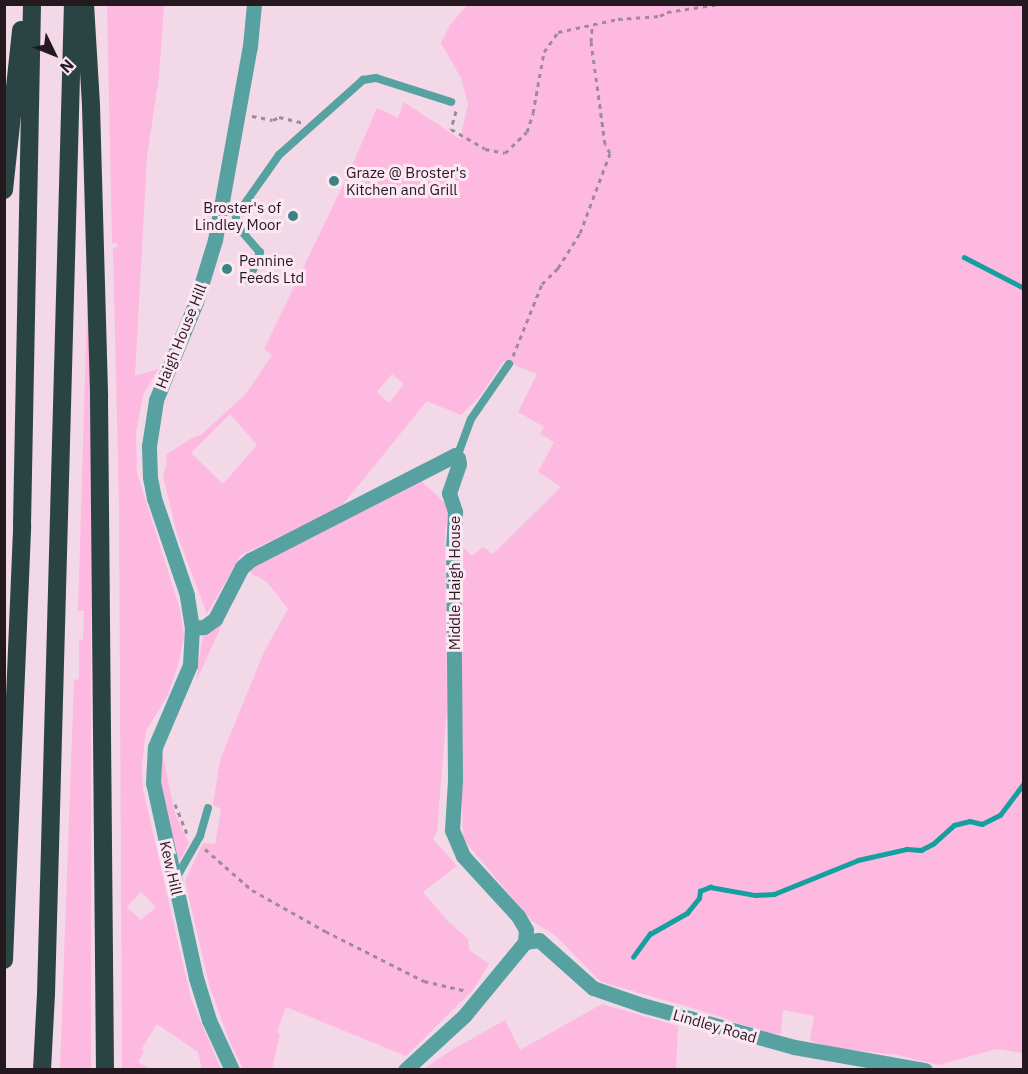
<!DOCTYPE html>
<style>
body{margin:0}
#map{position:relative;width:1028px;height:1074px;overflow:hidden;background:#f3d8e7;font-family:"IBM Plex Sans",sans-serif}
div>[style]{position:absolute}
.green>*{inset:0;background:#feb9e0}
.stream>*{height:4.5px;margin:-2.25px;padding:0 2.25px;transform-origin:2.25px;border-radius:2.25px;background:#159f9e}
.path>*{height:3px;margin-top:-1.5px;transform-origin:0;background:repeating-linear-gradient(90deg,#9f8b96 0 4.5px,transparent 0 9px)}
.service>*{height:8px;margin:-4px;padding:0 4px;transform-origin:4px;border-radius:4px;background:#57a2a1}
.minor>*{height:15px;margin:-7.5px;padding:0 7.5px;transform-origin:7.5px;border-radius:7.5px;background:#57a2a1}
.motorway>*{height:18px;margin:-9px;padding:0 9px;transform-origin:9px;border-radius:9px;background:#294443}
.dots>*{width:16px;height:16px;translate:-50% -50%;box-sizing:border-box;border:3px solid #fde7f3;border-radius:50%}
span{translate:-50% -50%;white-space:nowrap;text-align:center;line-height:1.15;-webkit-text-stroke:6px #fde7f3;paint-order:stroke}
.poi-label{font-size:15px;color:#23191f}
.left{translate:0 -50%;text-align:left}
.right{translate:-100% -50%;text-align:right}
.street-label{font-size:15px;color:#23191f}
.frame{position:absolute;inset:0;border:6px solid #23191f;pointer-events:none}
.north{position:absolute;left:24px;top:24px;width:60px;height:60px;-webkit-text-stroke:4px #fde7f3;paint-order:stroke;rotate:133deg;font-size:16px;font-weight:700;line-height:24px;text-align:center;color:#23191f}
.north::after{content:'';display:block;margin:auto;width:21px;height:27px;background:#23191f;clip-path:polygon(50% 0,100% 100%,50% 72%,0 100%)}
</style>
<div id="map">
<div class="green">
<div style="clip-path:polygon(evenodd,107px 5px,164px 5px,159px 76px,147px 157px,135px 376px,158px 369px,143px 395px,136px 432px,137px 473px,180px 609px,184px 636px,178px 666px,167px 696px,146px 731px,142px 765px,143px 789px,191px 999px,221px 1069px,202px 1069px,198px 1052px,157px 1024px,141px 1050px,144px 1052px,138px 1062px,150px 1069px,122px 1069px,119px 506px,113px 248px,117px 247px,117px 243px,112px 243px,107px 5px,141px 892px,156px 907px,141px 920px,127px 907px,141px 892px)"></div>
<div style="clip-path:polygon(evenodd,467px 5px,1023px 5px,1023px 1053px,996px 1049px,939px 1065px,897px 1055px,826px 1047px,810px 1040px,814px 1016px,783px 1010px,781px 1034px,767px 1033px,706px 1012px,601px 982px,556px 936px,532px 921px,463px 839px,456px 553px,462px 546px,472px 556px,483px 547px,493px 554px,561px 487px,538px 472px,554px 442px,540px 434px,544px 427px,518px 412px,537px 374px,504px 361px,479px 397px,461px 415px,427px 401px,340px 508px,241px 555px,207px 614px,177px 534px,163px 476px,167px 463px,166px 455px,190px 439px,202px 434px,246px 394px,272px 355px,264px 349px,347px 177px,377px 108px,398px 118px,404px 102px,460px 139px,468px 104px,461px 78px,441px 43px,450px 25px,467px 5px,392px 374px,404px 384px,389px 403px,377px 392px,392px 374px,467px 5px,230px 414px,257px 445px,223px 484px,191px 453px,230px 414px)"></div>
<div style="clip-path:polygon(88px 277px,91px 361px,91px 1069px,60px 1070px,74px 680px,79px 679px,79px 641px,83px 639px,84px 611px,78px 611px)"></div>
<div style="clip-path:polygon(419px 479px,445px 503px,449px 512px,445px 532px,447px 708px,437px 832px,433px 839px,457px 866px,423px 892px,447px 920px,468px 939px,469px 950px,489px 964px,472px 991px,406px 1056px,286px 1007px,277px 1032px,280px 1034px,272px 1069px,243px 1069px,229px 1040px,210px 988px,185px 881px,203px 843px,215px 844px,221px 809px,213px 805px,220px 760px,264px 652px,288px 609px,267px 582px,248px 571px,255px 562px)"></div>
<div style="clip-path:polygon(227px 602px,231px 605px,196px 681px,203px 635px,210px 630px)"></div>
<div style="clip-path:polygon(162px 751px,175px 814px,189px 843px,178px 863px,161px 793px)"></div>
<div style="clip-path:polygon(602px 1004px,678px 1026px,676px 1069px,424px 1069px,447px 1053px,505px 1020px,520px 1050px)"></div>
</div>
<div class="stream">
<div style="left:964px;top:257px;width:68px;rotate:27.3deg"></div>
<div style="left:633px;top:957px;width:29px;rotate:-54deg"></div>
<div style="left:650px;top:934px;width:43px;rotate:-29.6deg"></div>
<div style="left:687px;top:913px;width:19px;rotate:-51deg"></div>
<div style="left:699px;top:898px;width:7px;rotate:-82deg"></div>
<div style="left:700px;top:891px;width:11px;rotate:-22deg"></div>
<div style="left:710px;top:887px;width:46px;rotate:10.1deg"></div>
<div style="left:755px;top:895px;width:19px;rotate:-3deg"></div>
<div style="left:774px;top:894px;width:91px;rotate:-22deg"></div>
<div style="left:858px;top:860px;width:50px;rotate:-12.7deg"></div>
<div style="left:907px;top:849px;width:14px;rotate:4deg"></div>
<div style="left:921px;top:850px;width:13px;rotate:-27deg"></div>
<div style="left:933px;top:844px;width:28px;rotate:-42deg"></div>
<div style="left:954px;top:825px;width:16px;rotate:-14deg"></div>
<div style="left:970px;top:821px;width:12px;rotate:14deg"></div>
<div style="left:982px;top:824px;width:20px;rotate:-27deg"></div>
<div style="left:1000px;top:815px;width:40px;rotate:-53deg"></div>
</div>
<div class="path">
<div style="left:456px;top:111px;width:19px;rotate:106deg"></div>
<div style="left:451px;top:129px;width:39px;rotate:30deg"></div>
<div style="left:485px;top:149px;width:20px;rotate:11deg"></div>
<div style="left:505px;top:153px;width:30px;rotate:-44deg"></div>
<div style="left:527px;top:132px;width:20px;rotate:-72deg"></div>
<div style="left:533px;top:113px;width:62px;rotate:-79.8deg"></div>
<div style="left:544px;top:52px;width:24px;rotate:-55deg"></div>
<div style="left:558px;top:32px;width:61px;rotate:-12.2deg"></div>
<div style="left:618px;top:19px;width:42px;rotate:-4.1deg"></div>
<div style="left:660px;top:16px;width:8px;rotate:-30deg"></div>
<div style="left:667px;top:12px;width:53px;rotate:-8.7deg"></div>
<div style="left:252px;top:116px;width:21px;rotate:11deg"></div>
<div style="left:273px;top:120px;width:7px;rotate:-27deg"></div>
<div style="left:279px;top:117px;width:23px;rotate:13deg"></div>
<div style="left:513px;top:356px;width:78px;rotate:-68.1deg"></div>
<div style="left:542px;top:284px;width:23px;rotate:-45deg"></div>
<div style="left:558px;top:268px;width:41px;rotate:-57.8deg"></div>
<div style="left:580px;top:233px;width:85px;rotate:-69.4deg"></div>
<div style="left:610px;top:153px;width:10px;rotate:-119deg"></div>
<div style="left:605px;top:144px;width:103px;rotate:-97.8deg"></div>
<div style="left:591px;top:42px;width:16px;rotate:-86deg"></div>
<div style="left:175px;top:804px;width:32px;rotate:68deg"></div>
<div style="left:205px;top:849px;width:62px;rotate:41.1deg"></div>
<div style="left:252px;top:890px;width:84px;rotate:29.3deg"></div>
<div style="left:325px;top:931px;width:111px;rotate:26.8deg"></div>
<div style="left:424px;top:981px;width:44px;rotate:13.1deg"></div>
</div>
<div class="service">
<div style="left:235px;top:210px;width:16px;rotate:83deg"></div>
<div style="left:237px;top:226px;width:35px;rotate:49deg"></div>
<div style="left:260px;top:252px;width:31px;rotate:111deg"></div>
<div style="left:220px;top:211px;width:24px;rotate:-12deg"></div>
<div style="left:243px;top:206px;width:62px;rotate:-54.8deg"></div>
<div style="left:279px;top:155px;width:113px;rotate:-41.8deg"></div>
<div style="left:363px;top:80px;width:13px;rotate:-9deg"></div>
<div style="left:376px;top:78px;width:79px;rotate:17.7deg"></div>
<div style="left:457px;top:457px;width:40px;rotate:-69.8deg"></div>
<div style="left:471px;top:419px;width:67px;rotate:-55.4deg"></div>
<div style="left:175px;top:880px;width:51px;rotate:-60.4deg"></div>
<div style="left:200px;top:836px;width:29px;rotate:-74deg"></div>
</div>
<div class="minor">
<div style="left:192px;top:628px;width:12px;rotate:-5deg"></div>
<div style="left:204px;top:627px;width:14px;rotate:-36deg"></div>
<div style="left:215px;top:619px;width:59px;rotate:-62.6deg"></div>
<div style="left:242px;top:567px;width:11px;rotate:-41deg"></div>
<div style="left:250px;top:560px;width:230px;rotate:-27.1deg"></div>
<div style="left:455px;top:455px;width:4px;rotate:45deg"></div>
<div style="left:458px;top:458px;width:6px;rotate:81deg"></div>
<div style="left:459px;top:464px;width:31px;rotate:109deg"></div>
<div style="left:449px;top:493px;width:20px;rotate:72deg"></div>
<div style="left:455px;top:512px;width:34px;rotate:93deg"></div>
<div style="left:453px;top:546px;width:234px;rotate:89.5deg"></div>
<div style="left:455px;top:780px;width:50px;rotate:93.4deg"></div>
<div style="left:452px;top:830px;width:28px;rotate:67deg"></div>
<div style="left:463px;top:856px;width:81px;rotate:47.5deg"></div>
<div style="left:518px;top:916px;width:16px;rotate:60deg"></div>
<div style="left:526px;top:930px;width:12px;rotate:95deg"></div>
<div style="left:525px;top:942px;width:14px;rotate:-8deg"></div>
<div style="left:539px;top:940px;width:72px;rotate:41.6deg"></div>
<div style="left:593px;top:988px;width:52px;rotate:19.1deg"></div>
<div style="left:642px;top:1005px;width:158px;rotate:15.4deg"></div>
<div style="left:794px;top:1047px;width:133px;rotate:10deg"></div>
<div style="left:232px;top:1070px;width:55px;rotate:-114.7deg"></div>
<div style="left:209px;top:1020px;width:44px;rotate:-107.2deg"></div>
<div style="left:196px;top:978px;width:200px;rotate:-102.4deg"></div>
<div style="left:153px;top:783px;width:36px;rotate:-87deg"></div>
<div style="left:155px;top:747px;width:89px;rotate:-66.9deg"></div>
<div style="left:190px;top:665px;width:37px;rotate:-87deg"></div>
<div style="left:192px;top:628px;width:33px;rotate:-99deg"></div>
<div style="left:187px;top:595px;width:102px;rotate:-108.8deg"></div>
<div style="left:154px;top:498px;width:21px;rotate:-101deg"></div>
<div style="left:150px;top:477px;width:31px;rotate:-92deg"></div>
<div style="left:149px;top:446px;width:47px;rotate:-81.3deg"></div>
<div style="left:156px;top:400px;width:106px;rotate:-67.8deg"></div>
<div style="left:196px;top:302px;width:65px;rotate:-73deg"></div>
<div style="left:215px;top:240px;width:197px;rotate:-79.8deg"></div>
<div style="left:250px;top:46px;width:42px;rotate:-84.6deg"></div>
<div style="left:405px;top:1070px;width:80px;rotate:-42.5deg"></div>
<div style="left:464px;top:1016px;width:96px;rotate:-50.5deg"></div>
</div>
<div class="motorway">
<div style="left:85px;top:4px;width:102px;rotate:86.6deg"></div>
<div style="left:91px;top:106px;width:291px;rotate:88.4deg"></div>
<div style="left:99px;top:397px;width:673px;rotate:89.49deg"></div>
<div style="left:4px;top:190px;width:161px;rotate:-83.9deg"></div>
<div style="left:4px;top:960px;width:435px;rotate:-87.6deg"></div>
<div style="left:22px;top:525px;width:521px;rotate:-88.9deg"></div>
<div style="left:42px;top:1070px;width:76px;rotate:-87deg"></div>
<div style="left:46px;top:994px;width:990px;rotate:-88.44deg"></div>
</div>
<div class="dots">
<div style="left:334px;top:181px;background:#3c8484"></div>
<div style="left:293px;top:216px;background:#3c8484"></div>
<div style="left:227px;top:269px;background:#3c8484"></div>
</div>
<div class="poi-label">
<span class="left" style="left:346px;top:181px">Graze @ Broster's<br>Kitchen and Grill</span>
<span class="right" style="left:281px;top:216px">Broster's of<br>Lindley Moor</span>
<span class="left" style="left:239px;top:269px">Pennine<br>Feeds Ltd</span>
</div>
<div class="street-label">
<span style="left:181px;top:336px;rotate:-68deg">Haigh House Hill</span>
<span style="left:455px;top:583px;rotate:-90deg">Middle Haigh House</span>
<span style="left:171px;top:868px;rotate:77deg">Kew Hill</span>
<span style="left:715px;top:1026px;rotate:16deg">Lindley Road</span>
</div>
<div class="frame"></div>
<div class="north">N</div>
</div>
